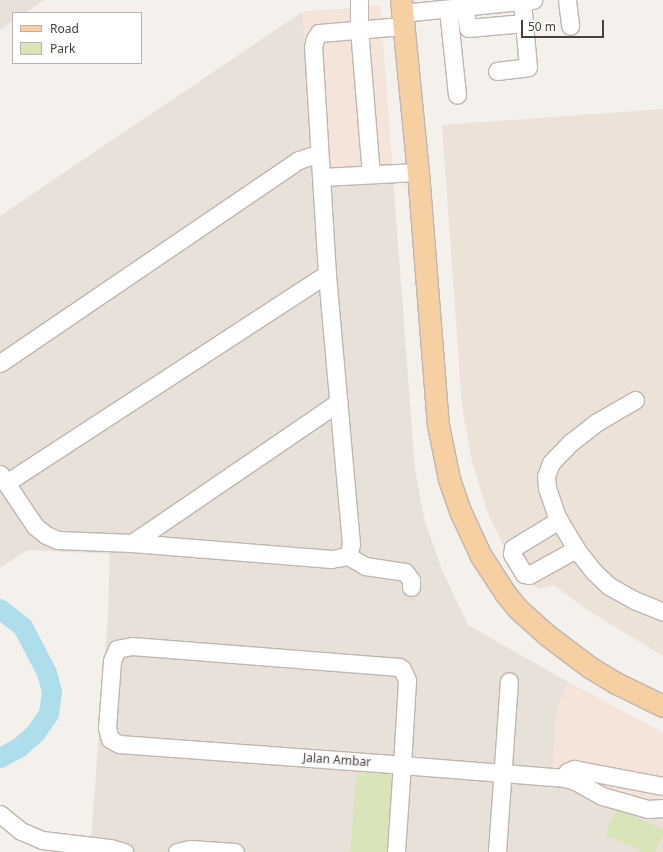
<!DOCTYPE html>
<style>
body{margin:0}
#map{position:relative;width:663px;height:852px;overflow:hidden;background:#f4f0ec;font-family:"Noto Sans",sans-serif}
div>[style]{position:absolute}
.residential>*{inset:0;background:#e8e1da}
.commercial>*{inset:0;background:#f4e4d9}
.education>*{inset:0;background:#ece2d7}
.green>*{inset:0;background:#d9e5b8}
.river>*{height:20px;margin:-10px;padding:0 10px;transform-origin:10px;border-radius:10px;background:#aedeeb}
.roads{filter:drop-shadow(1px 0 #bfb6af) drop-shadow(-1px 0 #bfb6af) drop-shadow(0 1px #bfb6af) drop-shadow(0 -1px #bfb6af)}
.minor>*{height:17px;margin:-8.5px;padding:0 8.5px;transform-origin:8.5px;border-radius:8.5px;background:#fff}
.major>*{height:21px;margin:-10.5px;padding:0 10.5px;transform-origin:10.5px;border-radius:10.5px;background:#f6cfa3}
span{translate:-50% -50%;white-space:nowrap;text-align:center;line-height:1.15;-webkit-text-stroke:3px #fff;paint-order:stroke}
.street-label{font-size:12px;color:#48403a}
.legend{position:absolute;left:12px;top:12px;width:130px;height:52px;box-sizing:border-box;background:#fff;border:1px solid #b6b3b0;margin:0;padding:5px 7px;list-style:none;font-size:12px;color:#48403a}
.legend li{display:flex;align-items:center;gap:8px;height:20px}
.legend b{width:20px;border:1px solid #b6b3b0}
.scale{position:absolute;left:521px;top:20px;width:83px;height:18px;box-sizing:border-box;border:2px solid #48403a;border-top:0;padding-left:5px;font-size:12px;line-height:14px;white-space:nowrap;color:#48403a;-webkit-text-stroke:3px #fff;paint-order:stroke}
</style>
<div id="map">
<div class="residential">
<div style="clip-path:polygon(0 0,44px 0,25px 13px,13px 13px,13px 21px,0 30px)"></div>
<div style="clip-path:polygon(380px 6px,415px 469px,424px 518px,442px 570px,468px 625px,568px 682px,663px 733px,663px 852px,90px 852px,108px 614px,110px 554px,27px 550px,0 568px,0 216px,302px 12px)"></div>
</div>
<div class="commercial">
<div style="clip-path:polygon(380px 6px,392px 163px,314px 169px,302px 12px)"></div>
<div style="clip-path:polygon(568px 682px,663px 733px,663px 822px,552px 771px,557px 707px)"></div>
</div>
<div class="education">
<div style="clip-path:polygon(663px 109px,663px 656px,584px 608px,554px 585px,540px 589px,522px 578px,506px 551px,487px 511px,472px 461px,462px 406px,442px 125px)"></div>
</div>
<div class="green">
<div style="clip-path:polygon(357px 772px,395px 775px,389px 852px,350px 852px)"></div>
<div style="clip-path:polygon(617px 809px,663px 829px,663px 835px,655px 852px,645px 852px,605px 835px)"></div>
</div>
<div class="river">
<div style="left:0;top:609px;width:29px;rotate:38deg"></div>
<div style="left:23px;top:627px;width:52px;rotate:62.4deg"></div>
<div style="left:47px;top:673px;width:20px;rotate:75deg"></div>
<div style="left:52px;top:692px;width:22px;rotate:98deg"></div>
<div style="left:49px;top:714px;width:24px;rotate:125deg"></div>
<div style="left:35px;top:734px;width:21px;rotate:139deg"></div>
<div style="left:19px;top:748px;width:21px;rotate:152deg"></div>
</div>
<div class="roads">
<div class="minor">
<div style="left:359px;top:0;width:29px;rotate:90deg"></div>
<div style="left:359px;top:29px;width:145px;rotate:85.3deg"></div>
<div style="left:567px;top:0;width:26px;rotate:83deg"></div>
<div style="left:464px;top:7px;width:21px;rotate:79deg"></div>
<div style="left:468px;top:28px;width:56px;rotate:-5.1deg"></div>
<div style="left:448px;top:9px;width:86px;rotate:84deg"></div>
<div style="left:402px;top:13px;width:132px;rotate:-5.7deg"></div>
<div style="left:497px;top:71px;width:31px;rotate:-7deg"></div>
<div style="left:528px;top:67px;width:66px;rotate:-95.2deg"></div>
<div style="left:321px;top:177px;width:97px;rotate:-3deg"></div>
<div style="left:0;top:363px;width:361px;rotate:-34.2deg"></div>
<div style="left:299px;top:160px;width:21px;rotate:-19deg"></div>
<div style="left:635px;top:400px;width:44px;rotate:149.9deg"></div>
<div style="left:597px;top:422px;width:33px;rotate:142deg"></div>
<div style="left:571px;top:442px;width:29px;rotate:134deg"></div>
<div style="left:551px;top:463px;width:14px;rotate:111deg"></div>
<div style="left:546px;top:476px;width:12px;rotate:85deg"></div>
<div style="left:547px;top:488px;width:31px;rotate:71deg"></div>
<div style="left:557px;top:517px;width:37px;rotate:59deg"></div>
<div style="left:576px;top:549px;width:29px;rotate:52deg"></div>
<div style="left:594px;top:572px;width:21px;rotate:43deg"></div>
<div style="left:609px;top:586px;width:29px;rotate:29deg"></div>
<div style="left:634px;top:600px;width:31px;rotate:22deg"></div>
<div style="left:0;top:474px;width:63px;rotate:56.1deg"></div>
<div style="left:35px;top:526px;width:14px;rotate:39deg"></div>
<div style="left:46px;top:535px;width:13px;rotate:23deg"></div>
<div style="left:58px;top:540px;width:74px;rotate:2.3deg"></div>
<div style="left:132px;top:543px;width:200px;rotate:4.6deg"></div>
<div style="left:331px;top:559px;width:17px;rotate:-10deg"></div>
<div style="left:348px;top:556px;width:20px;rotate:30deg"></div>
<div style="left:365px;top:566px;width:40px;rotate:8.5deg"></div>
<div style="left:405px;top:572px;width:10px;rotate:53deg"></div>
<div style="left:411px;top:580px;width:7px;rotate:90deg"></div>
<div style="left:6px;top:483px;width:383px;rotate:-33.1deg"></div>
<div style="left:559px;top:520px;width:54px;rotate:148.7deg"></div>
<div style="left:513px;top:548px;width:6px;rotate:99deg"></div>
<div style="left:512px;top:554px;width:23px;rotate:59deg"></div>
<div style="left:524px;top:574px;width:5px;rotate:11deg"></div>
<div style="left:529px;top:575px;width:54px;rotate:-29deg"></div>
<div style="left:132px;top:543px;width:250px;rotate:-34.3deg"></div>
<div style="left:348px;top:556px;width:12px;rotate:-76deg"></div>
<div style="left:351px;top:544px;width:271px;rotate:-95.1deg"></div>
<div style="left:327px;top:274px;width:227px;rotate:-93.5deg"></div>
<div style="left:313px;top:47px;width:8px;rotate:-76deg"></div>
<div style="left:315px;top:39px;width:7px;rotate:-56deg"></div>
<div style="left:319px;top:33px;width:84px;rotate:-4.8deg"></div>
<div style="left:565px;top:778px;width:6px;rotate:-72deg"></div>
<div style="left:567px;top:772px;width:8px;rotate:-23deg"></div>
<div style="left:574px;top:769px;width:91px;rotate:10.8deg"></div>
<div style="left:0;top:814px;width:27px;rotate:39deg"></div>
<div style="left:21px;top:831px;width:23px;rotate:23deg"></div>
<div style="left:42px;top:840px;width:68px;rotate:6.7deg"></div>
<div style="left:110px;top:848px;width:15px;rotate:16deg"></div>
<div style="left:177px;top:852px;width:13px;rotate:-13deg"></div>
<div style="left:190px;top:849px;width:45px;rotate:3.8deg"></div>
<div style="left:396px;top:852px;width:87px;rotate:-86.1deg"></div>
<div style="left:402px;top:765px;width:85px;rotate:-86.6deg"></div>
<div style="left:407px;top:680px;width:12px;rotate:-114deg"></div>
<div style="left:402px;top:669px;width:4px;rotate:-146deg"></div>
<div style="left:399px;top:667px;width:268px;rotate:-175.5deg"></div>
<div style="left:132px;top:646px;width:15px;rotate:169deg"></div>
<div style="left:117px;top:649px;width:13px;rotate:113deg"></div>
<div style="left:112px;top:661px;width:67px;rotate:94.3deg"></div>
<div style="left:107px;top:728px;width:11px;rotate:75deg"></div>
<div style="left:110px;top:739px;width:10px;rotate:29deg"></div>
<div style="left:119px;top:744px;width:284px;rotate:4.2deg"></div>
<div style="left:402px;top:765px;width:101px;rotate:4.5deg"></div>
<div style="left:503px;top:773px;width:62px;rotate:4.6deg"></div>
<div style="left:565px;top:778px;width:10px;rotate:17deg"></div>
<div style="left:575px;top:781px;width:31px;rotate:29deg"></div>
<div style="left:602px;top:796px;width:48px;rotate:15.8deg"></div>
<div style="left:648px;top:809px;width:15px;rotate:-4deg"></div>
<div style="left:497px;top:852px;width:171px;rotate:-86deg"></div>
</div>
<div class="major">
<div style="left:401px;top:0;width:173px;rotate:84.4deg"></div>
<div style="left:418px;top:172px;width:254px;rotate:85.5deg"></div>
<div style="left:438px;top:425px;width:55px;rotate:78.5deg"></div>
<div style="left:449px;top:479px;width:34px;rotate:71deg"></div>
<div style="left:460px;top:511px;width:50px;rotate:65deg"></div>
<div style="left:481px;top:556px;width:44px;rotate:57deg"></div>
<div style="left:505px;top:593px;width:19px;rotate:51deg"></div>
<div style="left:517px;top:608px;width:40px;rotate:42deg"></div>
<div style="left:547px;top:635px;width:55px;rotate:36.9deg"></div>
<div style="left:591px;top:668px;width:29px;rotate:31deg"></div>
<div style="left:616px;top:683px;width:52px;rotate:26.1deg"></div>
</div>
</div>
<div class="street-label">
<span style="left:337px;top:760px;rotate:4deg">Jalan Ambar</span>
</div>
<ul class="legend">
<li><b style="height:5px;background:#f6cfa3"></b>Road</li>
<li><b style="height:11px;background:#d9e5b8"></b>Park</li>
</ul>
<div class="scale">50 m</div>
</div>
